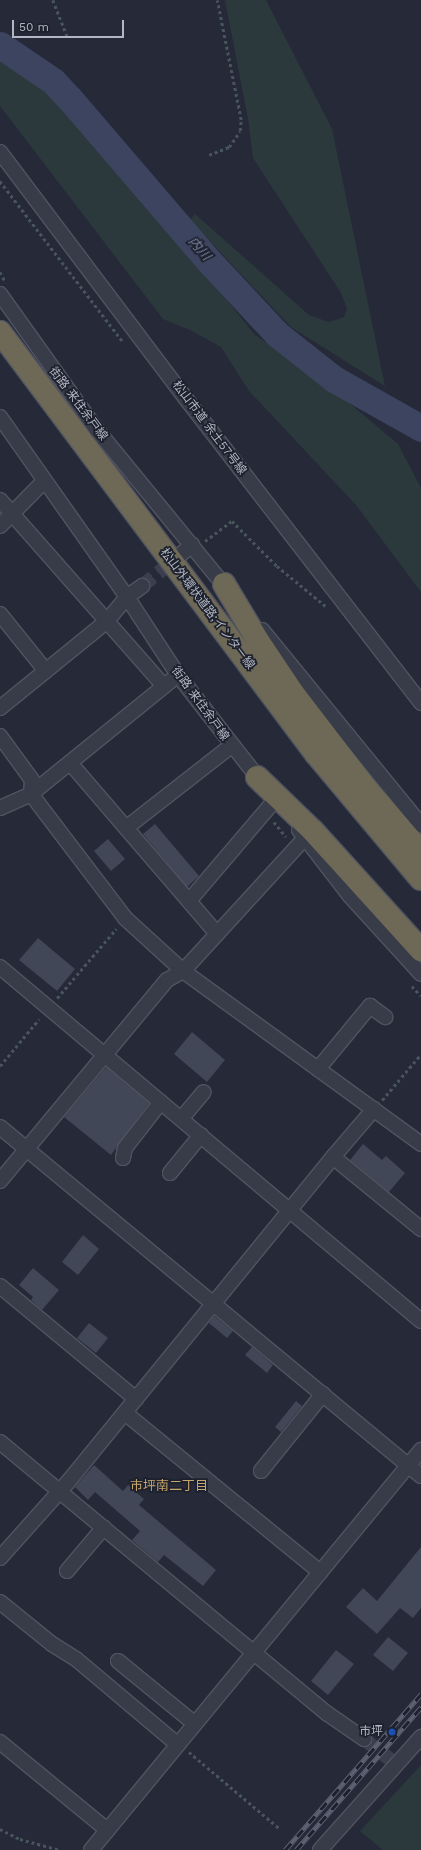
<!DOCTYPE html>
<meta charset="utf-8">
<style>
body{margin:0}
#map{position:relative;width:421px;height:1850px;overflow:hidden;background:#252938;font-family:"Work Sans","Noto Sans JP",sans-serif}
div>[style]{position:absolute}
.green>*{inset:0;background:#2b393d}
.river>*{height:27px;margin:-13.5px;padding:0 13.5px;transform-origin:13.5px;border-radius:13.5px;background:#3c445f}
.building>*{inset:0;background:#414757}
.minor-tunnel>*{height:14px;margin-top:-7px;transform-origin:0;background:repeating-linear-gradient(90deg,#3a3e4d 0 14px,transparent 0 21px)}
.path>*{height:2.5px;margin-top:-1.25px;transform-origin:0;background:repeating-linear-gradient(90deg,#48555a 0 3px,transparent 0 6px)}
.roads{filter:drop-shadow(1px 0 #505460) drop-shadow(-1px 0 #505460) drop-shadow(0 1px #505460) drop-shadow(0 -1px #505460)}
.minor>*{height:14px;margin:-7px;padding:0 7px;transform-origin:7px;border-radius:7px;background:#383c49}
.motorway>*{height:22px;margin:-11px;padding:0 11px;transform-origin:11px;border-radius:11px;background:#6e6956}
.rail>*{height:4.5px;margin-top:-2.25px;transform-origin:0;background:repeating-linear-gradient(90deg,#1d212d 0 9px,#5d6171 0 18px);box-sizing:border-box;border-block:1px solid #5d6171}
.dots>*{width:11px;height:11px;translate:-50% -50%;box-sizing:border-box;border:2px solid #1d212d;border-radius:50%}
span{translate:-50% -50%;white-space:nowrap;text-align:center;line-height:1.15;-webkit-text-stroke:3.5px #1d212d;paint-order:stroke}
.street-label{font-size:12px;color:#b3b7c4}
.poi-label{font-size:12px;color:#b3b7c4}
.right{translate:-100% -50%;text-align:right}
.water-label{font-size:13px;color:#7f88a9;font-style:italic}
.neighbourhood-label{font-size:13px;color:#c7a56c}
.scale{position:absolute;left:12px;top:20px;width:112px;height:18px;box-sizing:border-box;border:2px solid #b3b7c4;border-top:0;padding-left:5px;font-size:12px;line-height:14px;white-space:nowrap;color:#b3b7c4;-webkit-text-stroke:3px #1d212d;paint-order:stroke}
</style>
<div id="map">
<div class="green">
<div style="clip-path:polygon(225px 0,266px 0,332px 129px,385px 386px,291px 327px,190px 220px,195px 214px,309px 315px,329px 322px,344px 317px,347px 309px,341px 293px,253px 158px,248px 119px)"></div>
<div style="clip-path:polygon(0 58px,50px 87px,156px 211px,254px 334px,342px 397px,398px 444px,421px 488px,421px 592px,356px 505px,249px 391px,221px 347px,190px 330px,163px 319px,0 106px)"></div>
<div style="clip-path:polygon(421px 1765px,421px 1850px,383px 1850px,360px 1831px)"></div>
</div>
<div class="river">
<div style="left:0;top:45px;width:64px;rotate:34.2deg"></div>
<div style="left:53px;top:81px;width:25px;rotate:47deg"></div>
<div style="left:70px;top:99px;width:213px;rotate:49.4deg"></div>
<div style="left:209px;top:261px;width:100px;rotate:47deg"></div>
<div style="left:277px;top:334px;width:73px;rotate:38.3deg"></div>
<div style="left:334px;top:379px;width:100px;rotate:29.4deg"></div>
</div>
<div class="building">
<div style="clip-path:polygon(155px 824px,199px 876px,187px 887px,143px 834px)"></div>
<div style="clip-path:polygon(108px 839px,125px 859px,111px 871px,94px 851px)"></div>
<div style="clip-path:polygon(38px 938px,75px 969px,57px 991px,19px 960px)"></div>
<div style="clip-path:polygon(192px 1032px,225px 1060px,207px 1082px,174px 1054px)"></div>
<div style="clip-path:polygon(106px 1067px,149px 1103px,111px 1155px,64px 1117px)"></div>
<div style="clip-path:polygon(363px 1144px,382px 1160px,386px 1156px,405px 1173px,389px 1192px,350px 1160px)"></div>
<div style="clip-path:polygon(83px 1235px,99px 1249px,78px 1275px,62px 1262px)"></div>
<div style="clip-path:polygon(33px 1268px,59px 1290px,42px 1310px,31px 1300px,33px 1297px,19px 1285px)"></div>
<div style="clip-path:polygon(214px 1316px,233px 1331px,227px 1338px,209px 1323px)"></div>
<div style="clip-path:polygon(89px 1323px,108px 1338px,96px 1353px,77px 1338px)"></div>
<div style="clip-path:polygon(252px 1347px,273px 1365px,267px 1373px,245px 1355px)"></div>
<div style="clip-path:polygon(296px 1401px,302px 1406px,281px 1432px,275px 1427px)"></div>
<div style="clip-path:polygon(94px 1465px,123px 1491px,128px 1485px,144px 1499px,139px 1505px,216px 1570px,203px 1586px,164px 1555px,158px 1562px,132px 1540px,140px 1531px,95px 1492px,88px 1500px,75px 1487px)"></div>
<div style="clip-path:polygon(421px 1547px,421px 1608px,413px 1618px,400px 1608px,377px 1634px,346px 1607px,363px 1588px,377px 1601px)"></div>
<div style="clip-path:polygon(388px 1637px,408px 1653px,393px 1671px,373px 1655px)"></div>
<div style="clip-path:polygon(336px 1650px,354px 1664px,328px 1695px,311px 1681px)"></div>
</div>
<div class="minor-tunnel">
<div style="left:142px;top:586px;width:46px;rotate:-38.9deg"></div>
<div style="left:364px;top:1739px;width:34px;rotate:38deg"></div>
</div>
<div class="path">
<div style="left:53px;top:0;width:41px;rotate:68.5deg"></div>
<div style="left:209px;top:155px;width:22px;rotate:-22deg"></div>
<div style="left:229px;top:147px;width:19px;rotate:-55deg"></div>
<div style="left:240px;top:131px;width:11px;rotate:-85deg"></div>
<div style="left:241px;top:120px;width:122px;rotate:-101.3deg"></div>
<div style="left:0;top:181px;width:203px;rotate:52.6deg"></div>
<div style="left:0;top:272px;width:10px;rotate:61deg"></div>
<div style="left:205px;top:541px;width:34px;rotate:-37deg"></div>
<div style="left:232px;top:521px;width:64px;rotate:45deg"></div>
<div style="left:277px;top:566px;width:66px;rotate:39.5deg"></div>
<div style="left:274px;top:822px;width:19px;rotate:51deg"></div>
<div style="left:412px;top:986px;width:13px;rotate:48deg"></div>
<div style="left:57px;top:998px;width:91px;rotate:-49.5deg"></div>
<div style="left:0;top:1066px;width:61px;rotate:-50.3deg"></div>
<div style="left:382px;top:1100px;width:60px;rotate:-49.7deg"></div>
<div style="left:189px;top:1752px;width:119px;rotate:40.2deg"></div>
<div style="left:0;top:1829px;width:22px;rotate:27deg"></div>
<div style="left:20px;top:1839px;width:41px;rotate:15.4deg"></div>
</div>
<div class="roads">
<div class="minor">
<div style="left:0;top:152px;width:311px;rotate:53deg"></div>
<div style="left:187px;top:400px;width:383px;rotate:52.3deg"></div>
<div style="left:0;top:294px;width:167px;rotate:54.5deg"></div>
<div style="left:97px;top:430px;width:208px;rotate:50.7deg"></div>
<div style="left:0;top:417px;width:220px;rotate:54.8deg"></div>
<div style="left:127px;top:597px;width:93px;rotate:56.8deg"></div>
<div style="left:178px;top:675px;width:137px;rotate:52.1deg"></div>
<div style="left:0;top:500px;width:248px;rotate:48.6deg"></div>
<div style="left:0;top:526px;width:63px;rotate:-45.6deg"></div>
<div style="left:180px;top:555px;width:16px;rotate:-40deg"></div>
<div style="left:0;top:614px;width:73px;rotate:51.1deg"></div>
<div style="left:262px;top:630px;width:252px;rotate:50.8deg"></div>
<div style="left:0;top:708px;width:136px;rotate:-39.1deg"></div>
<div style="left:106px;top:622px;width:33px;rotate:-50deg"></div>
<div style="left:127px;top:597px;width:19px;rotate:-36deg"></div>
<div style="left:0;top:736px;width:54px;rotate:54deg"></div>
<div style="left:32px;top:780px;width:14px;rotate:94deg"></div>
<div style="left:31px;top:794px;width:156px;rotate:52.8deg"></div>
<div style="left:125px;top:918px;width:79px;rotate:42.4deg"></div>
<div style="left:183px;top:971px;width:294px;rotate:36deg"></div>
<div style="left:71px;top:764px;width:224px;rotate:49.3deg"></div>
<div style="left:0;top:808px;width:34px;rotate:-24deg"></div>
<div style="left:31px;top:794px;width:181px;rotate:-39deg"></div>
<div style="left:126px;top:828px;width:133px;rotate:-38deg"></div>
<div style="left:299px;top:830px;width:83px;rotate:52.3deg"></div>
<div style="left:350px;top:896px;width:105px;rotate:47.7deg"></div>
<div style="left:189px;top:901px;width:133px;rotate:-49.6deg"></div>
<div style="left:0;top:967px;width:550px;rotate:40.06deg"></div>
<div style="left:318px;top:1069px;width:82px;rotate:-50.5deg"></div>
<div style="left:370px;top:1006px;width:19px;rotate:36deg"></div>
<div style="left:181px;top:1119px;width:35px;rotate:-50deg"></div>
<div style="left:0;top:1127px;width:547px;rotate:39.66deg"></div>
<div style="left:333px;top:1157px;width:114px;rotate:39.3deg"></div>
<div style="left:123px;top:1158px;width:10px;rotate:-79deg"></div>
<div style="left:125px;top:1148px;width:58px;rotate:-52deg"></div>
<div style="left:170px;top:1173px;width:49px;rotate:-50.8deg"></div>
<div style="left:0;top:1181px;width:261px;rotate:-50.3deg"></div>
<div style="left:167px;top:980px;width:18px;rotate:-29deg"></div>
<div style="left:183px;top:971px;width:180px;rotate:-47.5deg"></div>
<div style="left:0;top:1286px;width:177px;rotate:39.7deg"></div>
<div style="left:125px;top:1413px;width:252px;rotate:39.2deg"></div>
<div style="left:0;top:1442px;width:426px;rotate:39.7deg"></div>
<div style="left:328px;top:1714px;width:44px;rotate:34.8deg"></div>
<div style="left:261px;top:1471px;width:99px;rotate:-51.2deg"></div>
<div style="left:0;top:1558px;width:102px;rotate:-48.2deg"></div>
<div style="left:68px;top:1482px;width:419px;rotate:-50.8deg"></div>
<div style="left:333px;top:1157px;width:63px;rotate:-49.5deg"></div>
<div style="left:67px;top:1571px;width:57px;rotate:-49.9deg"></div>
<div style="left:0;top:1602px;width:67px;rotate:38.9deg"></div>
<div style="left:52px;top:1644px;width:28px;rotate:32deg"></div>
<div style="left:76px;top:1659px;width:133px;rotate:40.1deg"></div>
<div style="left:118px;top:1661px;width:99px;rotate:39.3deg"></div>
<div style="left:0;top:1742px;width:139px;rotate:39.4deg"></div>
<div style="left:91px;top:1850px;width:519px;rotate:-50.48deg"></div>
<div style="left:320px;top:1850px;width:152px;rotate:-48.2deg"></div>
</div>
<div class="motorway">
<div style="left:0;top:332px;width:527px;rotate:53.17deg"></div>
<div style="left:316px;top:754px;width:163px;rotate:50deg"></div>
<div style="left:224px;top:584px;width:64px;rotate:59deg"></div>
<div style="left:257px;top:639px;width:65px;rotate:56.3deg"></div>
<div style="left:293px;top:693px;width:118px;rotate:52.5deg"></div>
<div style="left:365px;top:787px;width:86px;rotate:49.3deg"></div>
<div style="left:257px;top:777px;width:78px;rotate:44deg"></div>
<div style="left:313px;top:831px;width:161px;rotate:47.8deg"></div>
</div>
</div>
<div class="rail">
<div style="left:285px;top:1850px;width:207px;rotate:-48.9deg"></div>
<div style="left:296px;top:1850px;width:190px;rotate:-48.8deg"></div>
</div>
<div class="dots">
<div style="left:392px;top:1732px;background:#1a4fb4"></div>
</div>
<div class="street-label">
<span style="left:78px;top:404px;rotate:53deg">街路 来住余戸線</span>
<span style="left:209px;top:428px;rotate:53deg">松山市道 余土57号線</span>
<span style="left:207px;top:609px;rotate:53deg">松山外環状道路;インター線</span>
<span style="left:200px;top:704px;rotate:54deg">街路 来住余戸線</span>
</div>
<div class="poi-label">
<span class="right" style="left:383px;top:1732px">市坪</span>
</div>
<div class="water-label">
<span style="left:199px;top:249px;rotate:49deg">内川</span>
</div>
<div class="neighbourhood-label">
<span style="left:169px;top:1486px">市坪南二丁目</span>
</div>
<div class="scale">50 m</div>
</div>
